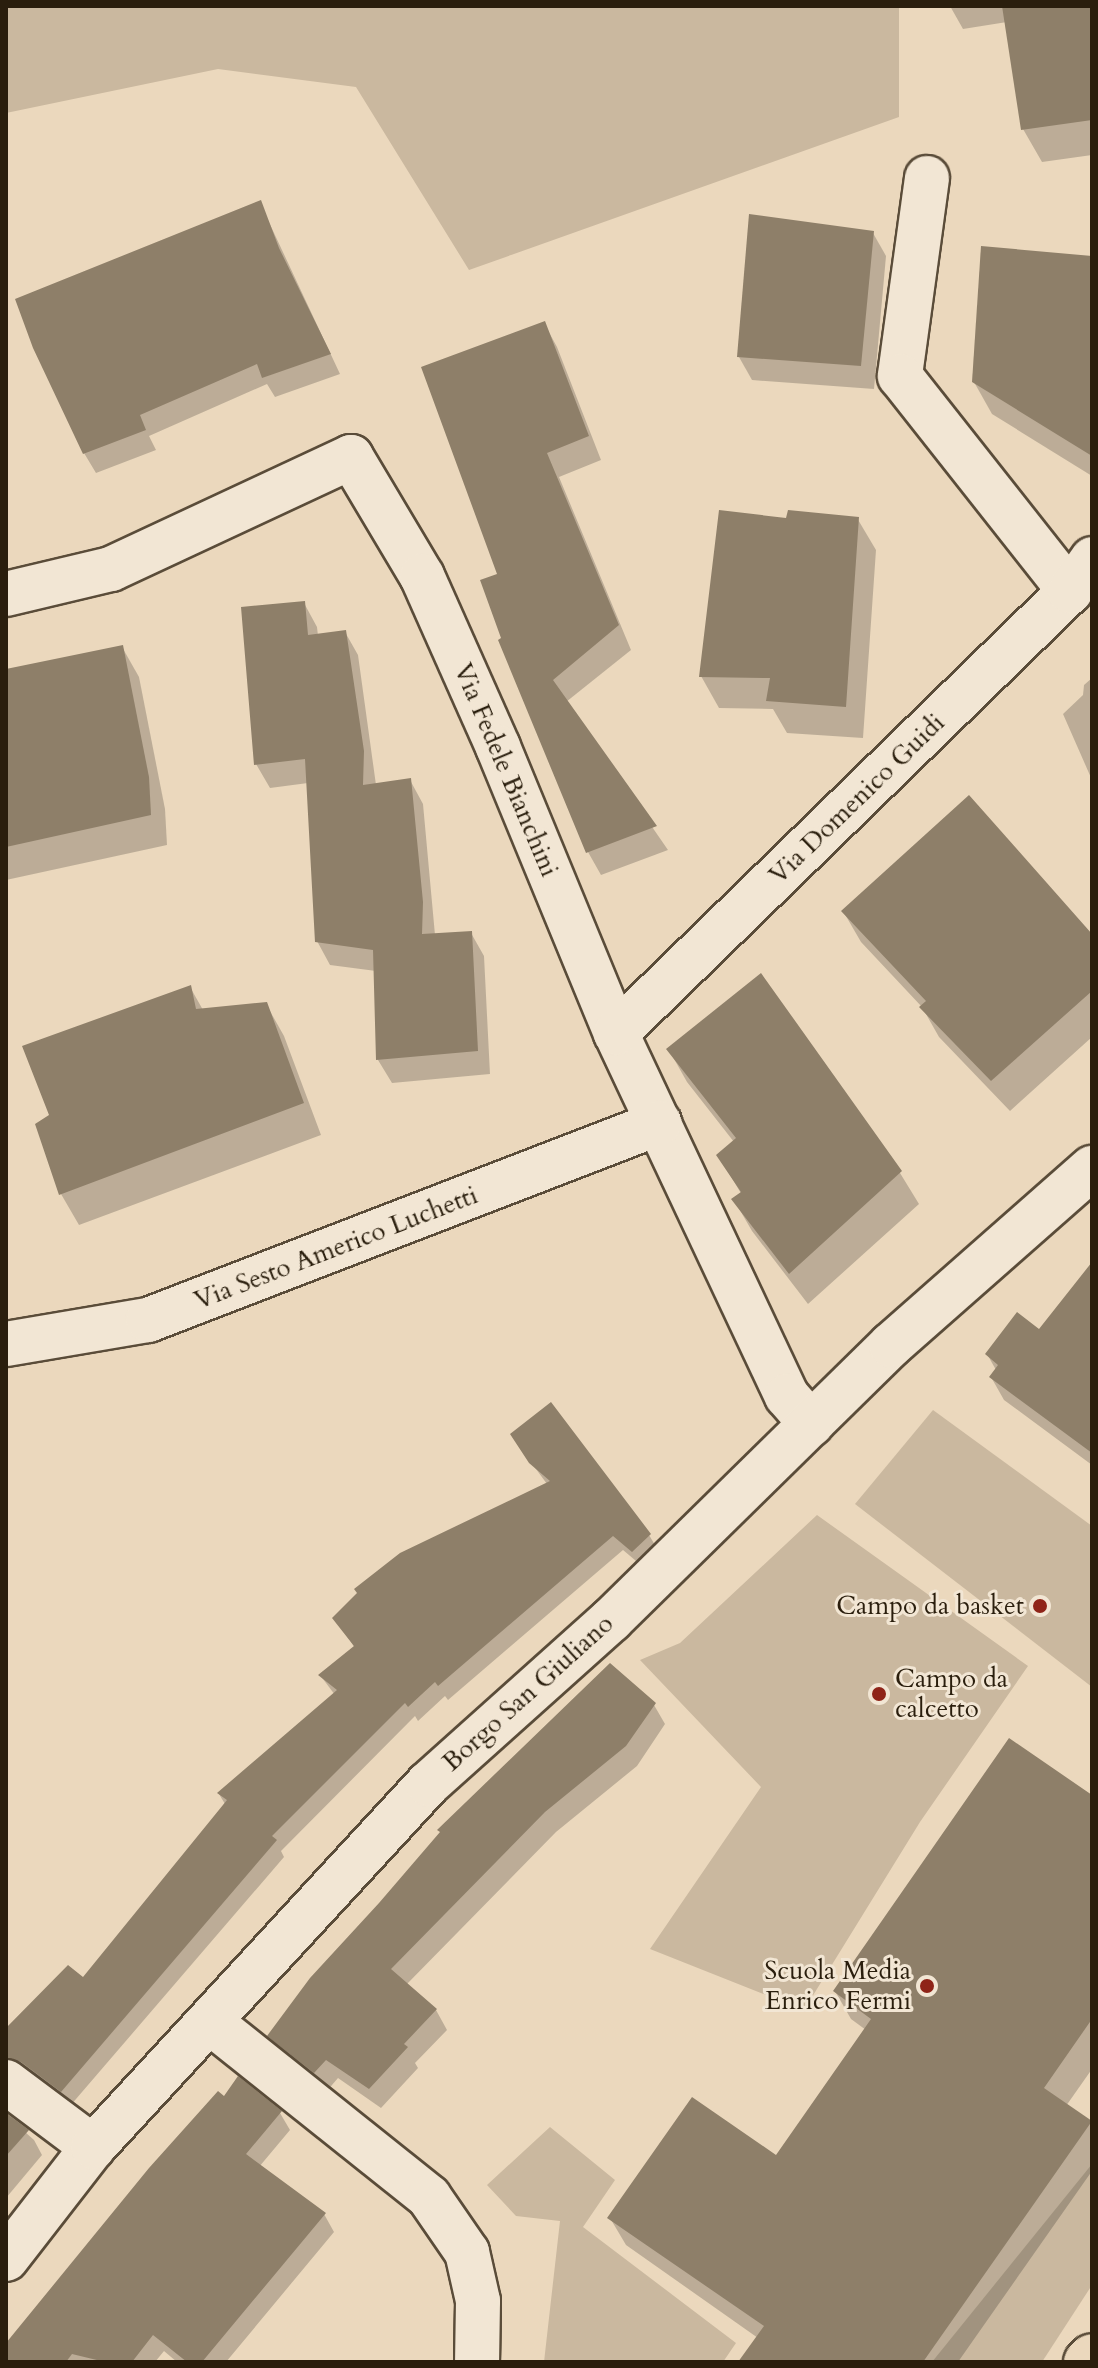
<!DOCTYPE html>
<style>
body{margin:0}
#map{position:relative;width:1098px;height:2368px;overflow:hidden;background:#ebd8bd;font-family:Cardo,serif}
div>[style]{position:absolute}
.green>*{inset:0;background:#cab89f}
.shadow>*{inset:0;background:#0003}
.building>*{inset:0;background:#8e7f69}
.roads{filter:drop-shadow(2px 0 #5a4c39) drop-shadow(-2px 0 #5a4c39) drop-shadow(0 2px #5a4c39) drop-shadow(0 -2px #5a4c39)}
.minor>*{height:44px;margin:-22px;padding:0 22px;transform-origin:22px;border-radius:22px;background:#f2e6d4}
.major>*{height:44px;margin:-22px;padding:0 22px;transform-origin:22px;border-radius:22px;background:#ebd8bd}
.dots>*{width:22px;height:22px;translate:-50% -50%;box-sizing:border-box;border:4px solid #f2e6d4;border-radius:50%}
span{translate:-50% -50%;white-space:nowrap;text-align:center;line-height:1.15;-webkit-text-stroke:6px #f2e6d4;paint-order:stroke}
.street-label{font-size:26px;color:#2a1e0d}
.poi-label{font-size:26px;color:#2a1e0d}
.right{translate:-100% -50%;text-align:right}
.left{translate:0 -50%;text-align:left}
.frame{position:absolute;inset:0;border:8px solid #2a1e0d;pointer-events:none}
</style>
<div id="map">
<div class="green">
<div style="clip-path:polygon(6px 6px,899px 6px,899px 117px,469px 270px,356px 87px,218px 69px,6px 113px)"></div>
<div style="clip-path:polygon(933px 1410px,1092px 1526px,1092px 1687px,855px 1504px)"></div>
<div style="clip-path:polygon(817px 1515px,1028px 1666px,920px 1822px,804px 2010px,650px 1949px,761px 1787px,640px 1660px,680px 1643px)"></div>
<div style="clip-path:polygon(550px 2127px,615px 2180px,583px 2227px,736px 2343px,723px 2362px,544px 2362px,560px 2221px,516px 2216px,487px 2185px)"></div>
<div style="clip-path:polygon(1092px 2164px,1092px 2285px,1042px 2362px,932px 2362px)"></div>
</div>
<div class="shadow">
<div style="clip-path:polygon(950px 6px,1092px 6px,1092px 155px,1042px 162px,1023px 129px,1007px 22px,963px 29px)"></div>
<div style="clip-path:polygon(260px 203px,340px 374px,275px 397px,267px 384px,149px 436px,156px 450px,96px 473px,84px 453px)"></div>
<div style="clip-path:polygon(873px 233px,886px 256px,874px 389px,752px 380px,739px 357px)"></div>
<div style="clip-path:polygon(1092px 259px,1092px 476px,992px 414px,974px 382px)"></div>
<div style="clip-path:polygon(544px 323px,557px 347px,601px 460px,559px 477px,631px 650px,566px 702px,668px 850px,601px 875px,588px 852px,503px 639px,499px 575px)"></div>
<div style="clip-path:polygon(857px 518px,876px 550px,863px 738px,787px 733px,773px 709px,719px 708px,701px 676px,787px 520px)"></div>
<div style="clip-path:polygon(304px 603px,317px 627px,318px 636px,345px 632px,358px 655px,376px 785px,410px 780px,423px 804px,435px 935px,471px 933px,484px 956px,490px 1074px,392px 1083px,378px 1060px,376px 971px,330px 965px,317px 941px,308px 783px,270px 788px,256px 764px)"></div>
<div style="clip-path:polygon(122px 647px,139px 677px,165px 809px,167px 845px,6px 880px,6px 671px)"></div>
<div style="clip-path:polygon(1092px 678px,1092px 780px,1063px 714px,1083px 695px,1084px 685px)"></div>
<div style="clip-path:polygon(843px 911px,1092px 937px,1092px 1037px,1010px 1111px,939px 1037px,922px 1007px,861px 942px)"></div>
<div style="clip-path:polygon(190px 987px,203px 1010px,266px 1004px,284px 1036px,321px 1135px,79px 1225px,61px 1194px,51px 1116px)"></div>
<div style="clip-path:polygon(669px 1050px,900px 1173px,919px 1204px,808px 1304px,752px 1231px,734px 1200px,742px 1195px,718px 1155px,734px 1142px,687px 1082px)"></div>
<div style="clip-path:polygon(1092px 1265px,1092px 1465px,1004px 1400px,991px 1377px,996px 1370px,987px 1354px,1040px 1332px)"></div>
<div style="clip-path:polygon(522px 1450px,649px 1535px,658px 1550px,642px 1566px,623px 1550px,448px 1700px,445px 1696px,418px 1721px,415px 1716px,281px 1851px,284px 1857px,70px 2106px,22px 2073px,14px 2058px,84px 1980px,225px 1804px,219px 1794px,335px 1695px,320px 1675px,355px 1648px,335px 1618px,547px 1484px)"></div>
<div style="clip-path:polygon(654px 1705px,665px 1724px,637px 1766px,556px 1832px,406px 1985px,436px 2010px,447px 2030px,415px 2063px,418px 2068px,381px 2108px,338px 2078px,326px 2092px,281px 2056px,270px 2036px)"></div>
<div style="clip-path:polygon(1092px 1798px,1092px 2069px,1066px 2106px,1092px 2125px,1092px 2171px,958px 2362px,741px 2362px,758px 2338px,626px 2245px,610px 2218px,776px 2158px,866px 2030px,851px 2019px,835px 1991px)"></div>
<div style="clip-path:polygon(224px 2099px,280px 2113px,290px 2130px,259px 2167px,324px 2214px,334px 2232px,226px 2362px,177px 2362px,164px 2351px,155px 2362px,6px 2362px,6px 2347px)"></div>
<div style="clip-path:polygon(6px 2115px,34px 2140px,42px 2155px,6px 2198px)"></div>
</div>
<div class="building">
<div style="clip-path:polygon(1002px 6px,1092px 6px,1092px 120px,1021px 130px)"></div>
<div style="clip-path:polygon(261px 200px,279px 248px,331px 354px,262px 378px,257px 364px,140px 415px,146px 430px,83px 454px,33px 348px,15px 299px)"></div>
<div style="clip-path:polygon(749px 214px,874px 231px,861px 366px,737px 357px)"></div>
<div style="clip-path:polygon(981px 246px,1092px 256px,1092px 456px,972px 382px)"></div>
<div style="clip-path:polygon(545px 321px,589px 436px,547px 453px,619px 625px,553px 680px,657px 826px,586px 853px,498px 640px,501px 638px,480px 580px,497px 574px,421px 367px)"></div>
<div style="clip-path:polygon(719px 510px,786px 518px,788px 510px,859px 517px,846px 707px,766px 701px,770px 678px,699px 677px)"></div>
<div style="clip-path:polygon(305px 601px,308px 635px,346px 630px,364px 751px,363px 785px,411px 778px,423px 902px,422px 934px,472px 931px,478px 1051px,376px 1060px,373px 950px,315px 942px,305px 759px,254px 765px,241px 607px)"></div>
<div style="clip-path:polygon(123px 645px,149px 777px,151px 815px,6px 847px,6px 669px)"></div>
<div style="clip-path:polygon(969px 795px,1092px 934px,1092px 991px,991px 1081px,919px 1007px,926px 1001px,841px 911px)"></div>
<div style="clip-path:polygon(761px 973px,902px 1171px,789px 1274px,731px 1199px,741px 1192px,716px 1155px,736px 1138px,666px 1049px)"></div>
<div style="clip-path:polygon(191px 985px,196px 1009px,267px 1002px,304px 1103px,59px 1195px,35px 1124px,49px 1115px,22px 1046px)"></div>
<div style="clip-path:polygon(1092px 1262px,1092px 1453px,989px 1377px,998px 1365px,985px 1354px,1017px 1312px,1039px 1329px)"></div>
<div style="clip-path:polygon(551px 1402px,651px 1534px,632px 1552px,613px 1536px,438px 1686px,435px 1682px,408px 1707px,405px 1703px,272px 1836px,277px 1840px,61px 2092px,21px 2062px,6px 2058px,6px 2028px,68px 1965px,83px 1977px,227px 1800px,217px 1793px,337px 1690px,318px 1675px,354px 1646px,332px 1618px,357px 1593px,354px 1589px,400px 1553px,550px 1481px,529px 1463px,510px 1434px)"></div>
<div style="clip-path:polygon(610px 1663px,656px 1703px,626px 1746px,545px 1812px,391px 1969px,437px 2009px,404px 2044px,408px 2047px,369px 2089px,326px 2060px,314px 2073px,267px 2036px,310px 1978px,379px 1903px,440px 1832px,437px 1830px)"></div>
<div style="clip-path:polygon(1009px 1738px,1092px 1795px,1092px 2019px,1044px 2088px,1092px 2121px,923px 2362px,738px 2362px,764px 2326px,607px 2218px,692px 2097px,776px 2155px,871px 2019px,833px 1991px)"></div>
<div style="clip-path:polygon(238px 2076px,282px 2111px,246px 2154px,326px 2213px,202px 2362px,187px 2362px,153px 2335px,132px 2362px,105px 2362px,72px 2354px,66px 2362px,6px 2362px,6px 2343px,149px 2168px,218px 2091px,224px 2096px)"></div>
<div style="clip-path:polygon(6px 2113px,29px 2130px,6px 2156px)"></div>
</div>
<div class="roads">
<div class="minor">
<div style="left:927px;top:178px;width:200px;rotate:97.8deg"></div>
<div style="left:900px;top:376px;width:274px;rotate:51.7deg"></div>
<div style="left:6px;top:594px;width:108px;rotate:-13.4deg"></div>
<div style="left:111px;top:569px;width:265px;rotate:-25deg"></div>
<div style="left:351px;top:457px;width:139px;rotate:59.2deg"></div>
<div style="left:422px;top:576px;width:187px;rotate:66deg"></div>
<div style="left:498px;top:747px;width:309px;rotate:67.6deg"></div>
<div style="left:616px;top:1033px;width:401px;rotate:64.8deg"></div>
<div style="left:787px;top:1396px;width:37px;rotate:49deg"></div>
<div style="left:616px;top:1033px;width:634px;rotate:-44.23deg"></div>
<div style="left:1070px;top:591px;width:39px;rotate:-55deg"></div>
<div style="left:6px;top:1344px;width:144px;rotate:-9.6deg"></div>
<div style="left:148px;top:1320px;width:548px;rotate:-21.08deg"></div>
<div style="left:210px;top:2022px;width:280px;rotate:38.6deg"></div>
<div style="left:429px;top:2197px;width:67px;rotate:55.4deg"></div>
<div style="left:467px;top:2252px;width:50px;rotate:77.3deg"></div>
<div style="left:478px;top:2301px;width:61px;rotate:90.9deg"></div>
<div style="left:6px;top:2082px;width:109px;rotate:36.8deg"></div>
<div style="left:6px;top:2259px;width:142px;rotate:-52.2deg"></div>
<div style="left:93px;top:2147px;width:494px;rotate:-47.3deg"></div>
<div style="left:428px;top:1784px;width:246px;rotate:-41.9deg"></div>
<div style="left:611px;top:1620px;width:392px;rotate:-44.5deg"></div>
<div style="left:891px;top:1345px;width:268px;rotate:-41.4deg"></div>
</div>
<div class="major">
<div style="left:1086px;top:2362px;width:8px;rotate:-45deg"></div>
</div>
</div>
<div class="dots">
<div style="left:1040px;top:1606px;background:#8f2418"></div>
<div style="left:879px;top:1694px;background:#8f2418"></div>
<div style="left:927px;top:1986px;background:#8f2418"></div>
</div>
<div class="street-label">
<span style="left:506px;top:770px;rotate:67deg">Via Fedele Bianchini</span>
<span style="left:857px;top:799px;rotate:-44deg">Via Domenico Guidi</span>
<span style="left:336px;top:1248px;rotate:-21deg">Via Sesto Americo Luchetti</span>
<span style="left:528px;top:1693px;rotate:-42deg">Borgo San Giuliano</span>
</div>
<div class="poi-label">
<span class="right" style="left:1024px;top:1606px">Campo da basket</span>
<span class="left" style="left:895px;top:1694px">Campo da<br>calcetto</span>
<span class="right" style="left:911px;top:1986px">Scuola Media<br>Enrico Fermi</span>
</div>
<div class="frame"></div>
</div>
